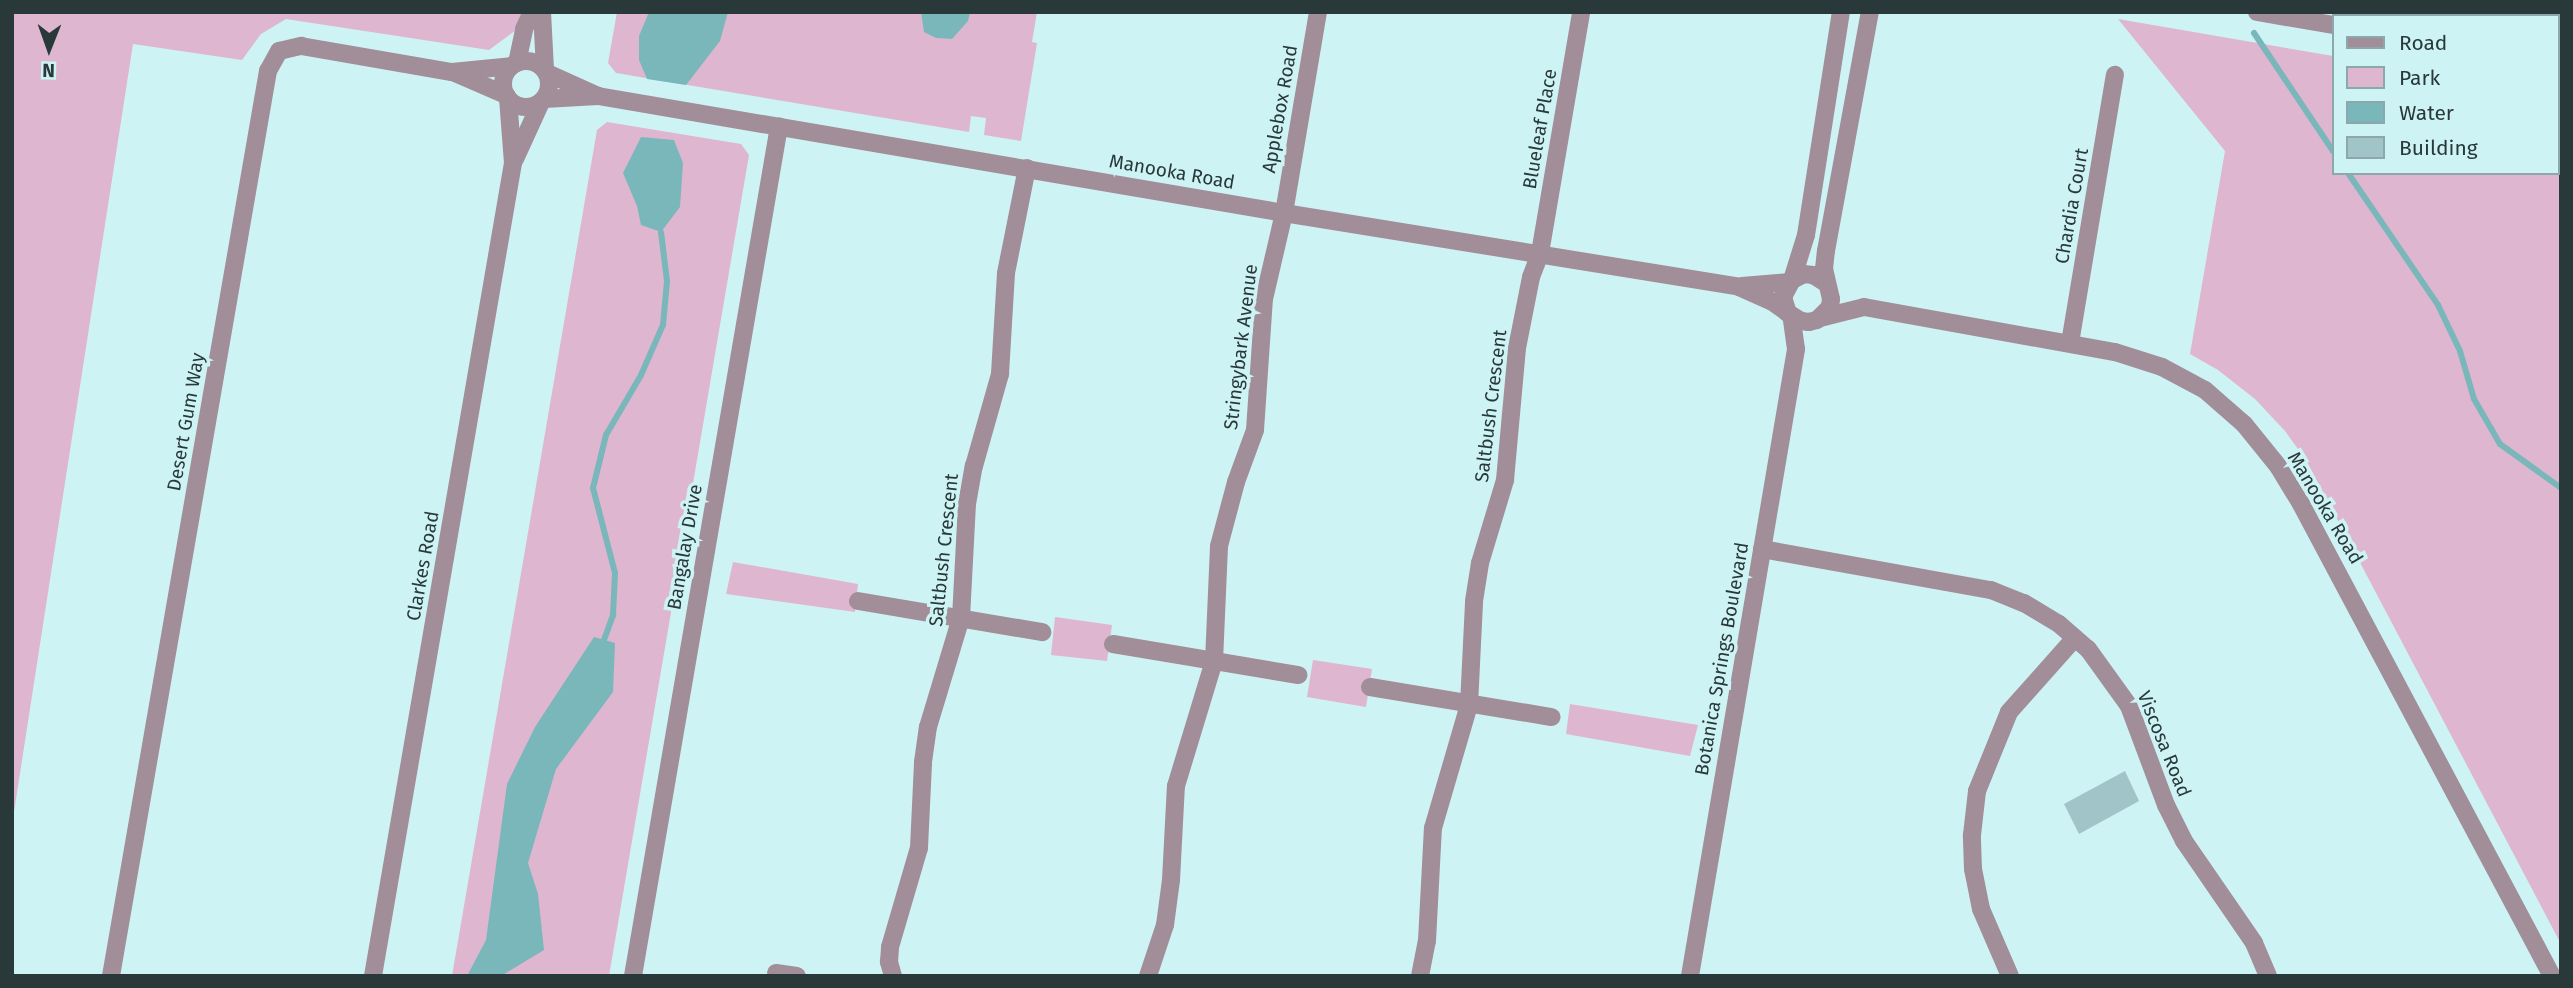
<!DOCTYPE html>
<style>
body{margin:0}
#map{position:relative;width:2573px;height:988px;overflow:hidden;background:#cef3f5;font-family:"Fira Sans",sans-serif}
div>[style]{position:absolute}
.green>*{inset:0;background:#dfb6cf}
.water>*{inset:0;background:#79b7bb}
.stream>*{height:6px;margin:-3px;padding:0 3px;transform-origin:3px;border-radius:3px;background:#79b7bb}
.building>*{inset:0;background:#a0c4c7}
.minor>*{height:18px;margin:-9px;padding:0 9px;transform-origin:9px;border-radius:9px;background:#a18e99}
.minor>.ring{margin:-9px;padding:0;box-sizing:content-box;background:none;border:18px solid #a18e99;border-radius:50%}
span{translate:-50% -50%;white-space:nowrap;text-align:center;line-height:1.15;-webkit-text-stroke:7px #cef3f5;paint-order:stroke}
.street-label{font-size:19px;color:#293839}
.frame{position:absolute;inset:0;border:14px solid #293839;pointer-events:none}
.legend{position:absolute;left:2332px;top:14px;width:228px;height:161px;box-sizing:border-box;background:#cef3f5;border:2px solid #8ca8aa;margin:0;padding:9px 12px;list-style:none;font-size:21px;color:#293839}
.legend li{display:flex;align-items:center;gap:14px;height:35px}
.legend b{width:35px;border:2px solid #8ca8aa}
.north{position:absolute;left:14px;top:14px;width:70px;height:70px;-webkit-text-stroke:5px #cef3f5;paint-order:stroke;rotate:181deg;font-size:19px;font-weight:700;line-height:28px;text-align:center;color:#293839}
.north::after{content:'';display:block;margin:auto;width:24px;height:32px;background:#293839;clip-path:polygon(50% 0,100% 100%,50% 72%,0 100%)}
</style>
<div id="map">
<div class="green">
<div style="clip-path:polygon(12px 12px,524px 12px,524px 24px,489px 50px,286px 19px,261px 34px,242px 60px,133px 44px,12px 825px)"></div>
<div style="clip-path:polygon(617px 12px,1037px 12px,1032px 42px,1037px 43px,1021px 141px,984px 135px,986px 118px,971px 116px,969px 132px,616px 73px,608px 63px)"></div>
<div style="clip-path:polygon(2118px 19px,2333px 56px,2333px 173px,2557px 173px,2557px 95px,2561px 95px,2561px 944px,2306px 460px,2285px 431px,2255px 399px,2218px 370px,2190px 354px,2225px 151px)"></div>
<div style="clip-path:polygon(607px 122px,741px 144px,749px 155px,609px 976px,452px 976px,597px 130px)"></div>
<div style="clip-path:polygon(733px 562px,858px 584px,855px 612px,726px 594px)"></div>
<div style="clip-path:polygon(1055px 617px,1112px 625px,1107px 661px,1051px 655px)"></div>
<div style="clip-path:polygon(1313px 660px,1372px 669px,1366px 707px,1307px 697px)"></div>
<div style="clip-path:polygon(1570px 704px,1698px 725px,1690px 756px,1566px 734px)"></div>
</div>
<div class="water">
<div style="clip-path:polygon(649px 12px,728px 12px,720px 41px,686px 85px,647px 79px,639px 60px,639px 36px)"></div>
<div style="clip-path:polygon(921px 12px,970px 12px,968px 21px,952px 39px,936px 38px,924px 32px)"></div>
<div style="clip-path:polygon(641px 137px,674px 140px,683px 163px,680px 207px,661px 232px,641px 225px,637px 206px,623px 173px)"></div>
<div style="clip-path:polygon(594px 637px,615px 643px,613px 692px,556px 769px,528px 863px,538px 894px,544px 950px,501px 976px,467px 976px,486px 940px,507px 784px,535px 727px)"></div>
</div>
<div class="stream">
<div style="left:2254px;top:33px;width:142px;rotate:56.2deg"></div>
<div style="left:2348px;top:173px;width:160px;rotate:55.7deg"></div>
<div style="left:2438px;top:305px;width:51px;rotate:64.4deg"></div>
<div style="left:2460px;top:351px;width:50px;rotate:73.7deg"></div>
<div style="left:2474px;top:399px;width:52px;rotate:60deg"></div>
<div style="left:2500px;top:444px;width:75px;rotate:35.8deg"></div>
<div style="left:604px;top:640px;width:27px;rotate:-70deg"></div>
<div style="left:613px;top:615px;width:42px;rotate:-87.3deg"></div>
<div style="left:615px;top:573px;width:88px;rotate:-104.5deg"></div>
<div style="left:593px;top:488px;width:55px;rotate:-76.2deg"></div>
<div style="left:606px;top:435px;width:69px;rotate:-59.7deg"></div>
<div style="left:641px;top:375px;width:55px;rotate:-66.3deg"></div>
<div style="left:663px;top:325px;width:44px;rotate:-84.8deg"></div>
<div style="left:667px;top:281px;width:49px;rotate:-97deg"></div>
</div>
<div class="building">
<div style="clip-path:polygon(2125px 771px,2139px 801px,2079px 834px,2064px 804px)"></div>
</div>
<div class="minor">
<div style="left:542px;top:12px;width:58px;rotate:87deg"></div>
<div style="left:2257px;top:12px;width:77px;rotate:9.7deg"></div>
<div class="ring" style="left:503px;top:61px;width:28px;height:28px"></div>
<div style="left:517px;top:63px;width:35px;rotate:-78deg"></div>
<div style="left:524px;top:29px;width:19px;rotate:-65deg"></div>
<div style="left:2557px;top:63px;width:4px"></div>
<div style="left:455px;top:73px;width:56px;rotate:23.3deg"></div>
<div style="left:547px;top:73px;width:56px;rotate:24.3deg"></div>
<div style="left:598px;top:96px;width:696px;rotate:9.68deg"></div>
<div style="left:1284px;top:213px;width:461px;rotate:9.2deg"></div>
<div style="left:1739px;top:287px;width:35px;rotate:24deg"></div>
<div style="left:1771px;top:301px;width:21px;rotate:35deg"></div>
<div style="left:544px;top:99px;width:54px;rotate:-3.2deg"></div>
<div style="left:515px;top:159px;width:63px;rotate:-65.5deg"></div>
<div style="left:1792px;top:280px;width:47px;rotate:-72.7deg"></div>
<div style="left:1806px;top:235px;width:226px;rotate:-81.1deg"></div>
<div style="left:1826px;top:283px;width:15px;rotate:-148deg"></div>
<div style="left:1813px;top:275px;width:9px;rotate:-174deg"></div>
<div style="left:1804px;top:274px;width:13px;rotate:153deg"></div>
<div style="left:1792px;top:280px;width:19px;rotate:118deg"></div>
<div style="left:1783px;top:297px;width:17px;rotate:73deg"></div>
<div style="left:1788px;top:313px;width:15px;rotate:32deg"></div>
<div style="left:1801px;top:321px;width:8px;rotate:7deg"></div>
<div style="left:1809px;top:322px;width:8px;rotate:-14deg"></div>
<div style="left:1817px;top:320px;width:18px;rotate:-45deg"></div>
<div style="left:1830px;top:307px;width:8px;rotate:-83deg"></div>
<div style="left:1831px;top:299px;width:31px;rotate:-103deg"></div>
<div style="left:1824px;top:269px;width:18px;rotate:-84deg"></div>
<div style="left:1826px;top:251px;width:243px;rotate:-79.6deg"></div>
<div style="left:1742px;top:286px;width:48px;rotate:-4.8deg"></div>
<div style="left:1820px;top:318px;width:45px;rotate:-14deg"></div>
<div style="left:1864px;top:307px;width:255px;rotate:10.2deg"></div>
<div style="left:2115px;top:352px;width:49px;rotate:17.7deg"></div>
<div style="left:2162px;top:367px;width:49px;rotate:28.1deg"></div>
<div style="left:2205px;top:390px;width:52px;rotate:41.1deg"></div>
<div style="left:2244px;top:424px;width:54px;rotate:51deg"></div>
<div style="left:2278px;top:466px;width:44px;rotate:58.8deg"></div>
<div style="left:2301px;top:504px;width:535px;rotate:62deg"></div>
<div style="left:2070px;top:343px;width:272px;rotate:-80.5deg"></div>
<div style="left:1762px;top:549px;width:233px;rotate:10.2deg"></div>
<div style="left:1991px;top:590px;width:35px;rotate:22deg"></div>
<div style="left:2024px;top:603px;width:41px;rotate:31deg"></div>
<div style="left:2059px;top:624px;width:38px;rotate:41deg"></div>
<div style="left:2088px;top:649px;width:70px;rotate:54.3deg"></div>
<div style="left:2129px;top:706px;width:106px;rotate:69.5deg"></div>
<div style="left:2166px;top:805px;width:40px;rotate:63.4deg"></div>
<div style="left:2184px;top:841px;width:124px;rotate:55.5deg"></div>
<div style="left:2254px;top:943px;width:36px;rotate:67deg"></div>
<div style="left:858px;top:601px;width:187px;rotate:9.6deg"></div>
<div style="left:1113px;top:644px;width:188px;rotate:9.5deg"></div>
<div style="left:1370px;top:687px;width:184px;rotate:9.4deg"></div>
<div style="left:776px;top:973px;width:21px;rotate:8deg"></div>
<div style="left:111px;top:976px;width:919px;rotate:-80.16deg"></div>
<div style="left:268px;top:71px;width:23px;rotate:-61deg"></div>
<div style="left:279px;top:51px;width:23px;rotate:-13deg"></div>
<div style="left:301px;top:46px;width:153px;rotate:9.8deg"></div>
<div style="left:452px;top:72px;width:60px;rotate:-5.7deg"></div>
<div style="left:373px;top:976px;width:825px;rotate:-80.23deg"></div>
<div style="left:513px;top:163px;width:65px;rotate:-94.4deg"></div>
<div style="left:633px;top:976px;width:862px;rotate:-80.25deg"></div>
<div style="left:893px;top:976px;width:15px;rotate:-106deg"></div>
<div style="left:889px;top:962px;width:15px;rotate:-86deg"></div>
<div style="left:890px;top:947px;width:103px;rotate:-73.7deg"></div>
<div style="left:919px;top:848px;width:86px;rotate:-87.3deg"></div>
<div style="left:923px;top:762px;width:35px;rotate:-82deg"></div>
<div style="left:928px;top:727px;width:114px;rotate:-73.2deg"></div>
<div style="left:961px;top:618px;width:114px;rotate:-87deg"></div>
<div style="left:967px;top:504px;width:39px;rotate:-80deg"></div>
<div style="left:974px;top:466px;width:96px;rotate:-74.2deg"></div>
<div style="left:1000px;top:374px;width:101px;rotate:-86.6deg"></div>
<div style="left:1006px;top:273px;width:107px;rotate:-78.7deg"></div>
<div style="left:1148px;top:976px;width:54px;rotate:-71.6deg"></div>
<div style="left:1165px;top:925px;width:45px;rotate:-82.4deg"></div>
<div style="left:1171px;top:880px;width:94px;rotate:-87deg"></div>
<div style="left:1176px;top:786px;width:131px;rotate:-73.1deg"></div>
<div style="left:1214px;top:661px;width:115px;rotate:-87.5deg"></div>
<div style="left:1219px;top:546px;width:66px;rotate:-75.1deg"></div>
<div style="left:1236px;top:482px;width:55px;rotate:-69.9deg"></div>
<div style="left:1255px;top:430px;width:131px;rotate:-86.1deg"></div>
<div style="left:1264px;top:299px;width:88px;rotate:-76.9deg"></div>
<div style="left:1284px;top:213px;width:204px;rotate:-80.4deg"></div>
<div style="left:1420px;top:976px;width:36px;rotate:-79deg"></div>
<div style="left:1427px;top:941px;width:113px;rotate:-87deg"></div>
<div style="left:1433px;top:828px;width:128px;rotate:-73.7deg"></div>
<div style="left:1469px;top:705px;width:104px;rotate:-87.2deg"></div>
<div style="left:1474px;top:601px;width:38px;rotate:-81deg"></div>
<div style="left:1480px;top:563px;width:87px;rotate:-73.2deg"></div>
<div style="left:1505px;top:480px;width:133px;rotate:-84.8deg"></div>
<div style="left:1517px;top:348px;width:72px;rotate:-78.8deg"></div>
<div style="left:1531px;top:277px;width:26px;rotate:-69deg"></div>
<div style="left:1540px;top:253px;width:244px;rotate:-80.3deg"></div>
<div style="left:1690px;top:976px;width:636px;rotate:-80.4deg"></div>
<div style="left:1796px;top:349px;width:34px;rotate:-98deg"></div>
<div style="left:2010px;top:976px;width:73px;rotate:-113.4deg"></div>
<div style="left:1981px;top:909px;width:41px;rotate:-101.3deg"></div>
<div style="left:1973px;top:869px;width:34px;rotate:-92deg"></div>
<div style="left:1972px;top:835px;width:44px;rotate:-83.5deg"></div>
<div style="left:1977px;top:791px;width:85px;rotate:-67.9deg"></div>
<div style="left:2009px;top:712px;width:99px;rotate:-48.3deg"></div>
</div>
<div class="street-label">
<span style="left:1280px;top:109px;rotate:-80deg">Applebox Road</span>
<span style="left:1540px;top:129px;rotate:-80deg">Blueleaf Place</span>
<span style="left:1172px;top:172px;rotate:10deg">Manooka Road</span>
<span style="left:2072px;top:206px;rotate:-80deg">Chardia Court</span>
<span style="left:1241px;top:347px;rotate:-83deg">Stringybark Avenue</span>
<span style="left:1491px;top:406px;rotate:-83deg">Saltbush Crescent</span>
<span style="left:186px;top:422px;rotate:-80deg">Desert Gum Way</span>
<span style="left:2325px;top:508px;rotate:59deg">Manooka Road</span>
<span style="left:685px;top:547px;rotate:-80deg">Bangalay Drive</span>
<span style="left:944px;top:550px;rotate:-84deg">Saltbush Crescent</span>
<span style="left:423px;top:566px;rotate:-80deg">Clarkes Road</span>
<span style="left:1722px;top:659px;rotate:-80deg">Botanica Springs Boulevard</span>
<span style="left:2164px;top:744px;rotate:68deg">Viscosa Road</span>
</div>
<div class="frame"></div>
<ul class="legend">
<li><b style="height:9px;background:#a18e99"></b>Road</li>
<li><b style="height:19px;background:#dfb6cf"></b>Park</li>
<li><b style="height:19px;background:#79b7bb"></b>Water</li>
<li><b style="height:19px;background:#a0c4c7"></b>Building</li>
</ul>
<div class="north">N</div>
</div>
